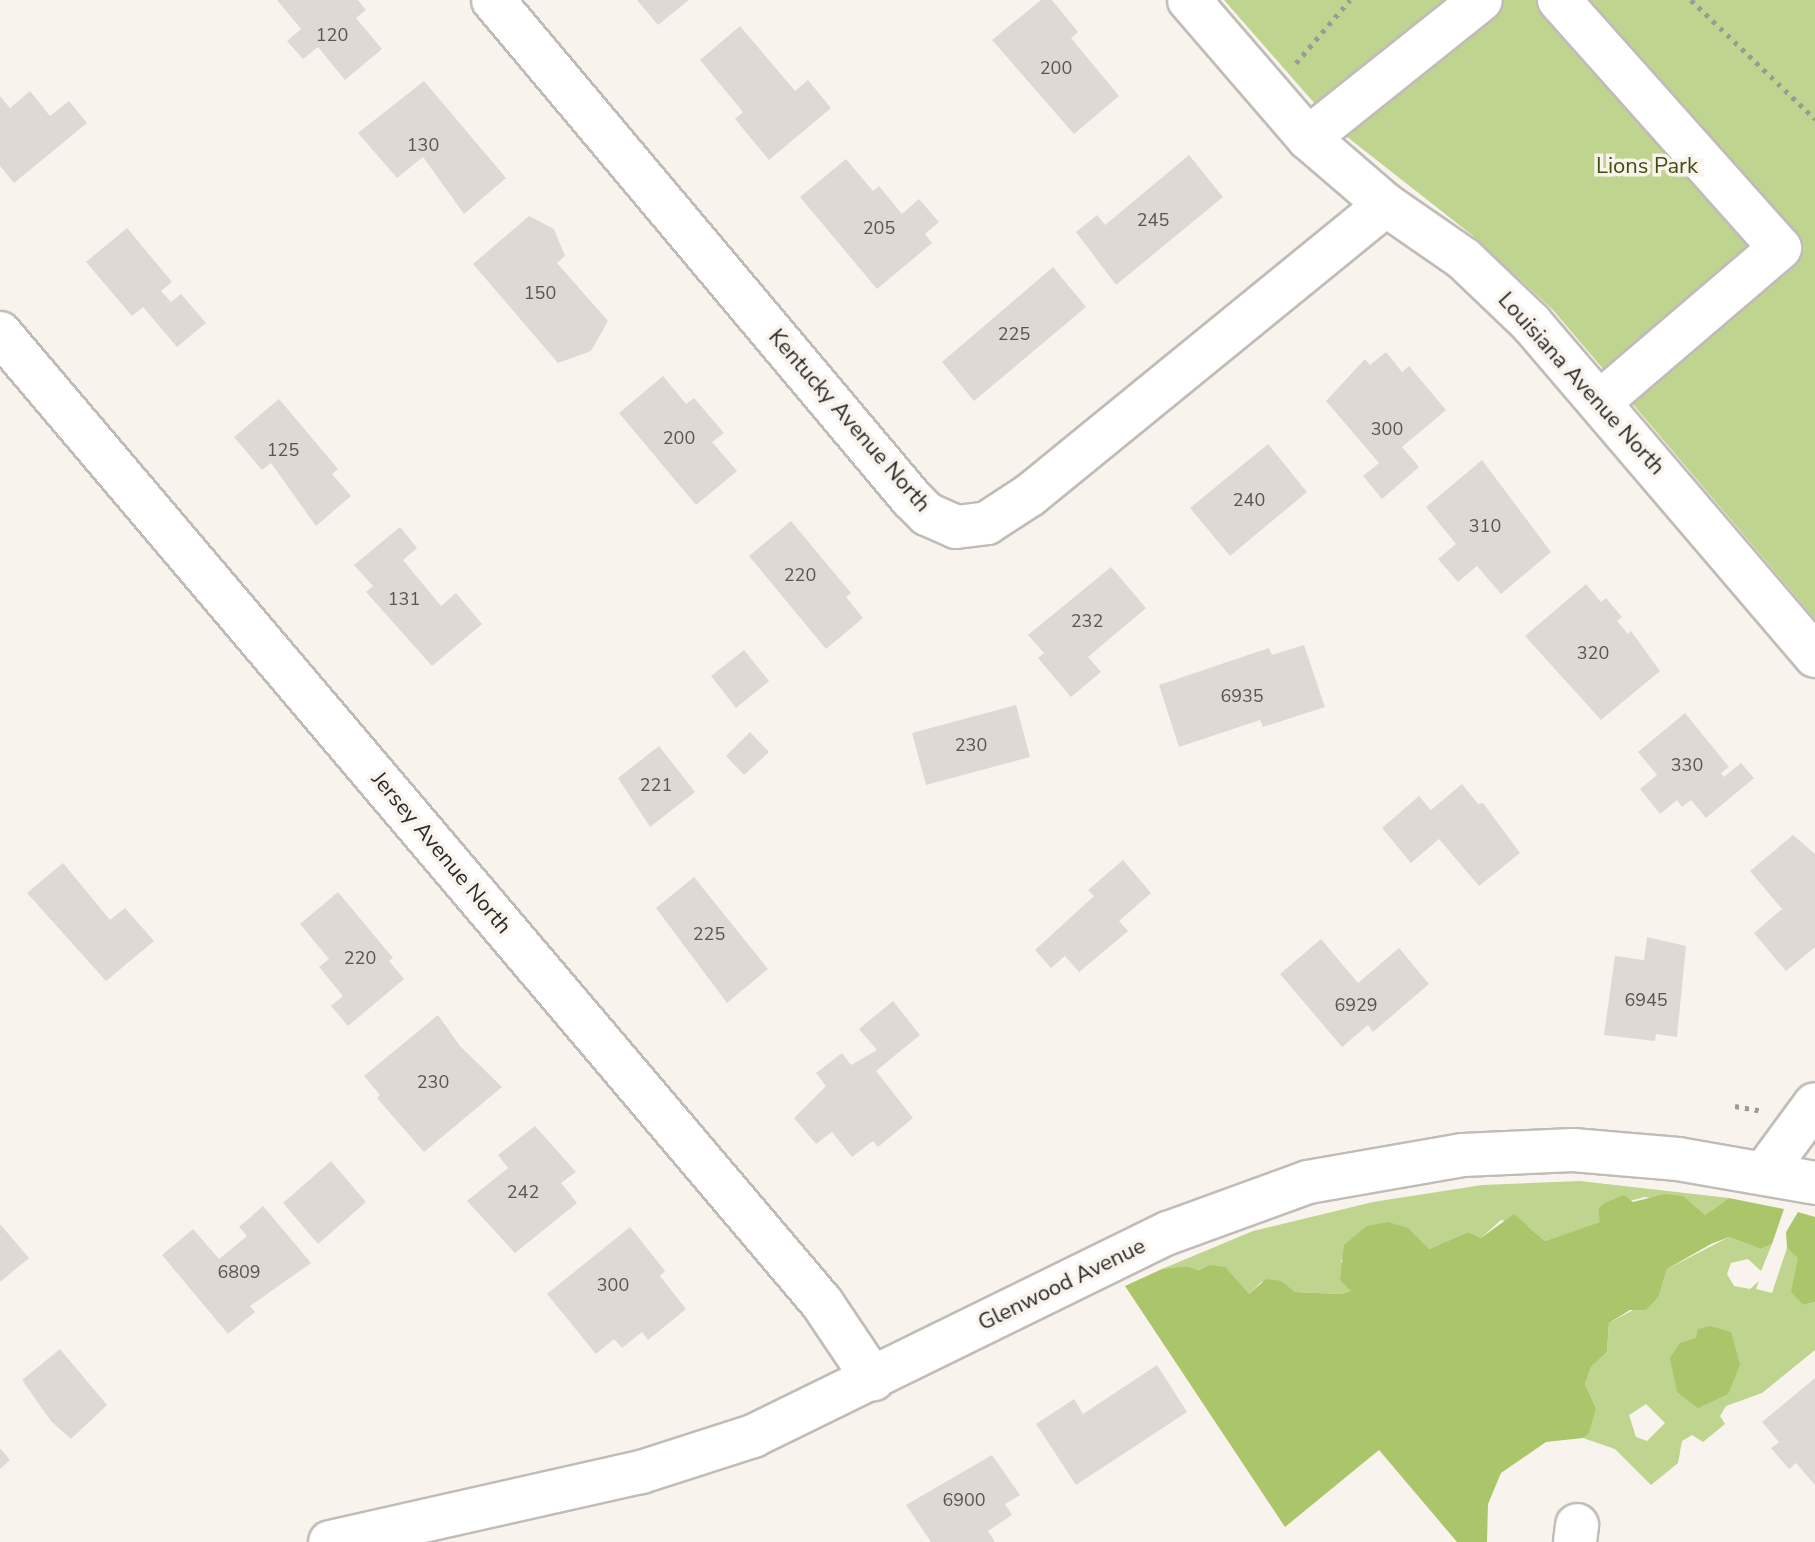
<!DOCTYPE html>
<style>
body{margin:0}
#map{position:relative;width:1815px;height:1542px;overflow:hidden;background:#f8f3ed;font-family:"Nunito Sans",sans-serif}
div>[style]{position:absolute}
.green>*{inset:0;background:#bed48f}
.forest>*{inset:0;background:#abc66a}
.building>*{inset:0;background:#ded9d4}
.path>*{height:5px;margin-top:-2.5px;transform-origin:0;background:repeating-linear-gradient(90deg,#9d9a95 0 4px,transparent 0 10px)}
.roads{filter:drop-shadow(2px 0 #c1bcb7) drop-shadow(-2px 0 #c1bcb7) drop-shadow(0 2px #c1bcb7) drop-shadow(0 -2px #c1bcb7)}
.minor>*{height:42px;margin:-21px;padding:0 21px;transform-origin:21px;border-radius:21px;background:#fff}
span{translate:-50% -50%;white-space:nowrap;text-align:center;line-height:1.15;-webkit-text-stroke:7px #f8f3ed;paint-order:stroke}
.number-label{font-size:18px;color:#585552}
.number-label span{-webkit-text-stroke-width:0}
.park-label{font-size:22px;color:#3f500b}
.street-label{font-size:22px;color:#2b2927}
</style>
<div id="map">
<div class="green">
<div style="clip-path:polygon(1224px 0,1815px 0,1815px 619px,1553px 310px,1472px 235px,1337px 129px)"></div>
<div style="clip-path:polygon(1580px 1181px,1729px 1198px,1705px 1215px,1689px 1205px,1645px 1197px,1598px 1209px,1601px 1222px,1545px 1241px,1528px 1226px,1501px 1220px,1481px 1238px,1468px 1232px,1429px 1249px,1416px 1242px,1341px 1260px,1351px 1291px,1341px 1294px,1295px 1292px,1282px 1281px,1261px 1282px,1249px 1294px,1209px 1265px,1197px 1270px,1187px 1266px,1162px 1269px,1253px 1231px,1373px 1202px,1482px 1185px)"></div>
<div style="clip-path:polygon(evenodd,1729px 1237px,1761px 1249px,1772px 1244px,1761px 1271px,1748px 1259px,1731px 1263px,1727px 1274px,1734px 1286px,1750px 1289px,1759px 1281px,1756px 1289px,1772px 1293px,1787px 1248px,1798px 1257px,1803px 1305px,1815px 1302px,1815px 1350px,1762px 1393px,1726px 1406px,1720px 1416px,1725px 1424px,1703px 1442px,1692px 1435px,1682px 1441px,1678px 1463px,1651px 1485px,1615px 1449px,1583px 1438px,1596px 1408px,1585px 1384px,1591px 1367px,1607px 1352px,1609px 1323px,1659px 1296px,1667px 1269px,1729px 1237px,1646px 1404px,1665px 1423px,1647px 1441px,1636px 1437px,1629px 1415px,1646px 1404px)"></div>
</div>
<div class="forest">
<div style="clip-path:polygon(1665px 1194px,1683px 1196px,1705px 1215px,1729px 1198px,1784px 1209px,1772px 1244px,1761px 1249px,1729px 1237px,1711px 1244px,1667px 1269px,1659px 1296px,1646px 1310px,1630px 1310px,1609px 1323px,1607px 1352px,1591px 1367px,1585px 1384px,1596px 1408px,1589px 1433px,1583px 1438px,1546px 1442px,1501px 1473px,1488px 1504px,1487px 1542px,1457px 1542px,1379px 1450px,1285px 1527px,1125px 1286px,1162px 1269px,1187px 1266px,1198px 1270px,1209px 1265px,1225px 1267px,1249px 1294px,1266px 1279px,1282px 1281px,1295px 1292px,1341px 1294px,1351px 1291px,1340px 1280px,1344px 1245px,1367px 1226px,1388px 1222px,1408px 1228px,1429px 1249px,1468px 1232px,1481px 1238px,1514px 1214px,1545px 1241px,1600px 1222px,1598px 1209px,1605px 1203px,1624px 1195px,1633px 1202px)"></div>
<div style="clip-path:polygon(1798px 1212px,1815px 1217px,1815px 1302px,1803px 1305px,1791px 1292px,1798px 1258px,1787px 1248px,1786px 1232px)"></div>
<div style="clip-path:polygon(1710px 1326px,1731px 1332px,1740px 1365px,1728px 1394px,1698px 1408px,1677px 1392px,1670px 1358px,1680px 1343px,1696px 1338px,1698px 1329px)"></div>
</div>
<div class="building">
<div style="clip-path:polygon(277px 0,358px 0,366px 10px,356px 18px,382px 49px,345px 80px,318px 47px,303px 59px,287px 41px,301px 29px)"></div>
<div style="clip-path:polygon(637px 0,689px 0,658px 25px)"></div>
<div style="clip-path:polygon(1041px 0,1052px 0,1078px 32px,1071px 38px,1119px 96px,1074px 134px,992px 40px)"></div>
<div style="clip-path:polygon(740px 26px,795px 91px,808px 80px,831px 108px,769px 160px,735px 119px,743px 112px,700px 60px)"></div>
<div style="clip-path:polygon(424px 81px,506px 178px,464px 214px,423px 157px,397px 178px,358px 133px)"></div>
<div style="clip-path:polygon(30px 91px,50px 116px,69px 101px,87px 123px,14px 183px,0 166px,0 96px,10px 108px)"></div>
<div style="clip-path:polygon(1189px 155px,1223px 197px,1116px 285px,1076px 232px,1097px 215px,1105px 225px)"></div>
<div style="clip-path:polygon(846px 159px,873px 191px,879px 186px,902px 214px,919px 199px,939px 222px,925px 234px,932px 243px,877px 289px,800px 197px)"></div>
<div style="clip-path:polygon(529px 216px,554px 229px,565px 256px,557px 263px,608px 321px,591px 351px,558px 363px,473px 264px)"></div>
<div style="clip-path:polygon(127px 228px,172px 282px,161px 291px,171px 302px,181px 294px,206px 323px,177px 347px,143px 307px,132px 316px,86px 262px)"></div>
<div style="clip-path:polygon(1053px 267px,1086px 307px,974px 401px,942px 362px)"></div>
<div style="clip-path:polygon(1386px 352px,1402px 372px,1409px 366px,1446px 410px,1402px 447px,1419px 467px,1382px 499px,1363px 476px,1379px 463px,1326px 401px,1365px 359px,1370px 365px)"></div>
<div style="clip-path:polygon(663px 376px,686px 404px,694px 398px,724px 433px,712px 442px,737px 471px,696px 505px,619px 413px)"></div>
<div style="clip-path:polygon(279px 399px,338px 469px,332px 474px,351px 496px,316px 526px,271px 463px,262px 470px,234px 437px)"></div>
<div style="clip-path:polygon(1268px 444px,1307px 492px,1230px 556px,1190px 508px)"></div>
<div style="clip-path:polygon(1482px 460px,1551px 552px,1501px 594px,1477px 566px,1458px 582px,1438px 559px,1456px 544px,1426px 507px)"></div>
<div style="clip-path:polygon(791px 521px,851px 593px,846px 597px,863px 618px,826px 649px,749px 556px)"></div>
<div style="clip-path:polygon(400px 527px,417px 548px,403px 560px,441px 606px,456px 593px,482px 624px,432px 666px,366px 592px,373px 586px,354px 565px)"></div>
<div style="clip-path:polygon(1111px 567px,1146px 608px,1088px 657px,1101px 672px,1071px 697px,1038px 658px,1044px 653px,1028px 635px)"></div>
<div style="clip-path:polygon(1586px 584px,1601px 602px,1606px 598px,1622px 617px,1617px 621px,1628px 634px,1631px 631px,1660px 671px,1601px 720px,1525px 636px)"></div>
<div style="clip-path:polygon(1304px 645px,1325px 707px,1263px 727px,1260px 720px,1179px 747px,1159px 685px,1269px 648px,1272px 655px)"></div>
<div style="clip-path:polygon(744px 650px,769px 681px,736px 708px,711px 676px)"></div>
<div style="clip-path:polygon(1016px 705px,1030px 757px,926px 785px,912px 733px)"></div>
<div style="clip-path:polygon(1685px 713px,1729px 767px,1721px 773px,1724px 777px,1741px 763px,1754px 778px,1706px 818px,1691px 800px,1682px 807px,1677px 800px,1660px 814px,1640px 789px,1657px 775px,1638px 752px)"></div>
<div style="clip-path:polygon(750px 732px,769px 752px,744px 775px,726px 756px)"></div>
<div style="clip-path:polygon(659px 746px,695px 792px,650px 827px,618px 778px)"></div>
<div style="clip-path:polygon(1462px 784px,1478px 804px,1483px 803px,1520px 853px,1479px 886px,1439px 839px,1411px 863px,1382px 828px,1419px 796px,1431px 810px)"></div>
<div style="clip-path:polygon(1793px 835px,1815px 854px,1815px 947px,1786px 971px,1754px 933px,1782px 909px,1750px 871px)"></div>
<div style="clip-path:polygon(1123px 860px,1151px 893px,1119px 921px,1128px 931px,1079px 972px,1065px 956px,1051px 968px,1035px 950px,1094px 896px,1088px 890px)"></div>
<div style="clip-path:polygon(63px 863px,110px 920px,125px 908px,154px 941px,106px 981px,27px 893px)"></div>
<div style="clip-path:polygon(694px 877px,768px 969px,727px 1003px,656px 908px)"></div>
<div style="clip-path:polygon(338px 892px,393px 958px,389px 961px,404px 979px,348px 1026px,331px 1006px,343px 996px,319px 967px,329px 959px,300px 924px)"></div>
<div style="clip-path:polygon(1647px 937px,1686px 946px,1677px 1037px,1656px 1034px,1655px 1041px,1604px 1035px,1615px 956px,1644px 960px)"></div>
<div style="clip-path:polygon(1321px 939px,1358px 983px,1399px 948px,1429px 984px,1373px 1032px,1368px 1025px,1342px 1047px,1280px 974px)"></div>
<div style="clip-path:polygon(893px 1001px,920px 1035px,876px 1071px,913px 1118px,878px 1147px,873px 1141px,852px 1157px,832px 1132px,816px 1144px,794px 1118px,826px 1086px,816px 1073px,842px 1053px,851px 1065px,877px 1050px,859px 1029px)"></div>
<div style="clip-path:polygon(438px 1015px,460px 1046px,502px 1087px,424px 1152px,377px 1098px,380px 1095px,364px 1076px)"></div>
<div style="clip-path:polygon(535px 1126px,576px 1172px,561px 1183px,577px 1203px,515px 1253px,467px 1201px,508px 1168px,498px 1155px)"></div>
<div style="clip-path:polygon(331px 1161px,366px 1202px,318px 1244px,283px 1203px)"></div>
<div style="clip-path:polygon(263px 1206px,311px 1263px,250px 1306px,255px 1312px,228px 1334px,162px 1255px,193px 1229px,219px 1259px,247px 1236px,239px 1227px)"></div>
<div style="clip-path:polygon(0 1224px,29px 1258px,0 1282px)"></div>
<div style="clip-path:polygon(630px 1227px,665px 1271px,660px 1276px,686px 1309px,648px 1340px,642px 1332px,622px 1348px,614px 1339px,596px 1354px,547px 1294px)"></div>
<div style="clip-path:polygon(60px 1349px,107px 1405px,71px 1439px,51px 1421px,22px 1380px)"></div>
<div style="clip-path:polygon(1157px 1365px,1187px 1412px,1076px 1485px,1036px 1424px,1074px 1399px,1083px 1414px)"></div>
<div style="clip-path:polygon(1815px 1378px,1815px 1485px,1796px 1463px,1789px 1469px,1771px 1448px,1779px 1442px,1762px 1422px)"></div>
<div style="clip-path:polygon(0 1448px,10px 1460px,0 1469px)"></div>
<div style="clip-path:polygon(992px 1455px,1020px 1495px,1005px 1504px,1012px 1515px,988px 1531px,995px 1542px,931px 1542px,906px 1505px)"></div>
</div>
<div class="path">
<div style="left:1691px;top:0;width:172px;rotate:43.8deg"></div>
<div style="left:1296px;top:63px;width:83px;rotate:-49.4deg"></div>
<div style="left:1735px;top:1106px;width:27px;rotate:10deg"></div>
</div>
<div class="roads">
<div class="minor">
<div style="left:493px;top:0;width:650px;rotate:49.99deg"></div>
<div style="left:911px;top:498px;width:23px;rotate:45deg"></div>
<div style="left:927px;top:514px;width:32px;rotate:24deg"></div>
<div style="left:956px;top:527px;width:31px;rotate:-7deg"></div>
<div style="left:987px;top:523px;width:51px;rotate:-33.1deg"></div>
<div style="left:1030px;top:495px;width:459px;rotate:-39.2deg"></div>
<div style="left:1189px;top:0;width:182px;rotate:49.2deg"></div>
<div style="left:1308px;top:138px;width:103px;rotate:40.7deg"></div>
<div style="left:1386px;top:205px;width:95px;rotate:34.7deg"></div>
<div style="left:1464px;top:259px;width:93px;rotate:43.7deg"></div>
<div style="left:1531px;top:323px;width:438px;rotate:49.5deg"></div>
<div style="left:1559px;top:0;width:332px;rotate:48.3deg"></div>
<div style="left:1780px;top:248px;width:237px;rotate:139.5deg"></div>
<div style="left:1308px;top:138px;width:221px;rotate:-38.6deg"></div>
<div style="left:0;top:333px;width:1271px;rotate:49.72deg"></div>
<div style="left:822px;top:1303px;width:92px;rotate:56.1deg"></div>
<div style="left:1765px;top:1172px;width:84px;rotate:-53.7deg"></div>
<div style="left:330px;top:1542px;width:319px;rotate:-12.7deg"></div>
<div style="left:641px;top:1472px;width:118px;rotate:-17.8deg"></div>
<div style="left:753px;top:1436px;width:462px;rotate:-26.1deg"></div>
<div style="left:1168px;top:1233px;width:149px;rotate:-20deg"></div>
<div style="left:1308px;top:1182px;width:157px;rotate:-9.9deg"></div>
<div style="left:1463px;top:1155px;width:110px;rotate:-2.6deg"></div>
<div style="left:1573px;top:1150px;width:105px;rotate:4.9deg"></div>
<div style="left:1678px;top:1159px;width:139px;rotate:9.9deg"></div>
<div style="left:1575px;top:1542px;width:17px;rotate:-83deg"></div>
</div>
</div>
<div class="number-label">
<span style="left:332px;top:35px">120</span>
<span style="left:1056px;top:68px">200</span>
<span style="left:423px;top:145px">130</span>
<span style="left:1153px;top:220px">245</span>
<span style="left:879px;top:228px">205</span>
<span style="left:540px;top:293px">150</span>
<span style="left:1014px;top:334px">225</span>
<span style="left:1387px;top:429px">300</span>
<span style="left:679px;top:438px">200</span>
<span style="left:283px;top:450px">125</span>
<span style="left:1249px;top:500px">240</span>
<span style="left:1485px;top:526px">310</span>
<span style="left:800px;top:575px">220</span>
<span style="left:404px;top:599px">131</span>
<span style="left:1087px;top:621px">232</span>
<span style="left:1593px;top:653px">320</span>
<span style="left:1242px;top:696px">6935</span>
<span style="left:971px;top:745px">230</span>
<span style="left:1687px;top:765px">330</span>
<span style="left:656px;top:785px">221</span>
<span style="left:709px;top:934px">225</span>
<span style="left:360px;top:958px">220</span>
<span style="left:1646px;top:1000px">6945</span>
<span style="left:1356px;top:1005px">6929</span>
<span style="left:433px;top:1082px">230</span>
<span style="left:523px;top:1192px">242</span>
<span style="left:239px;top:1272px">6809</span>
<span style="left:613px;top:1285px">300</span>
<span style="left:964px;top:1500px">6900</span>
</div>
<div class="park-label">
<span style="left:1647px;top:167px">Lions Park</span>
</div>
<div class="street-label">
<span style="left:1581px;top:384px;rotate:48deg">Louisiana Avenue North</span>
<span style="left:849px;top:421px;rotate:49deg">Kentucky Avenue North</span>
<span style="left:441px;top:853px;rotate:50deg">Jersey Avenue North</span>
<span style="left:1062px;top:1285px;rotate:-26deg">Glenwood Avenue</span>
</div>
</div>
